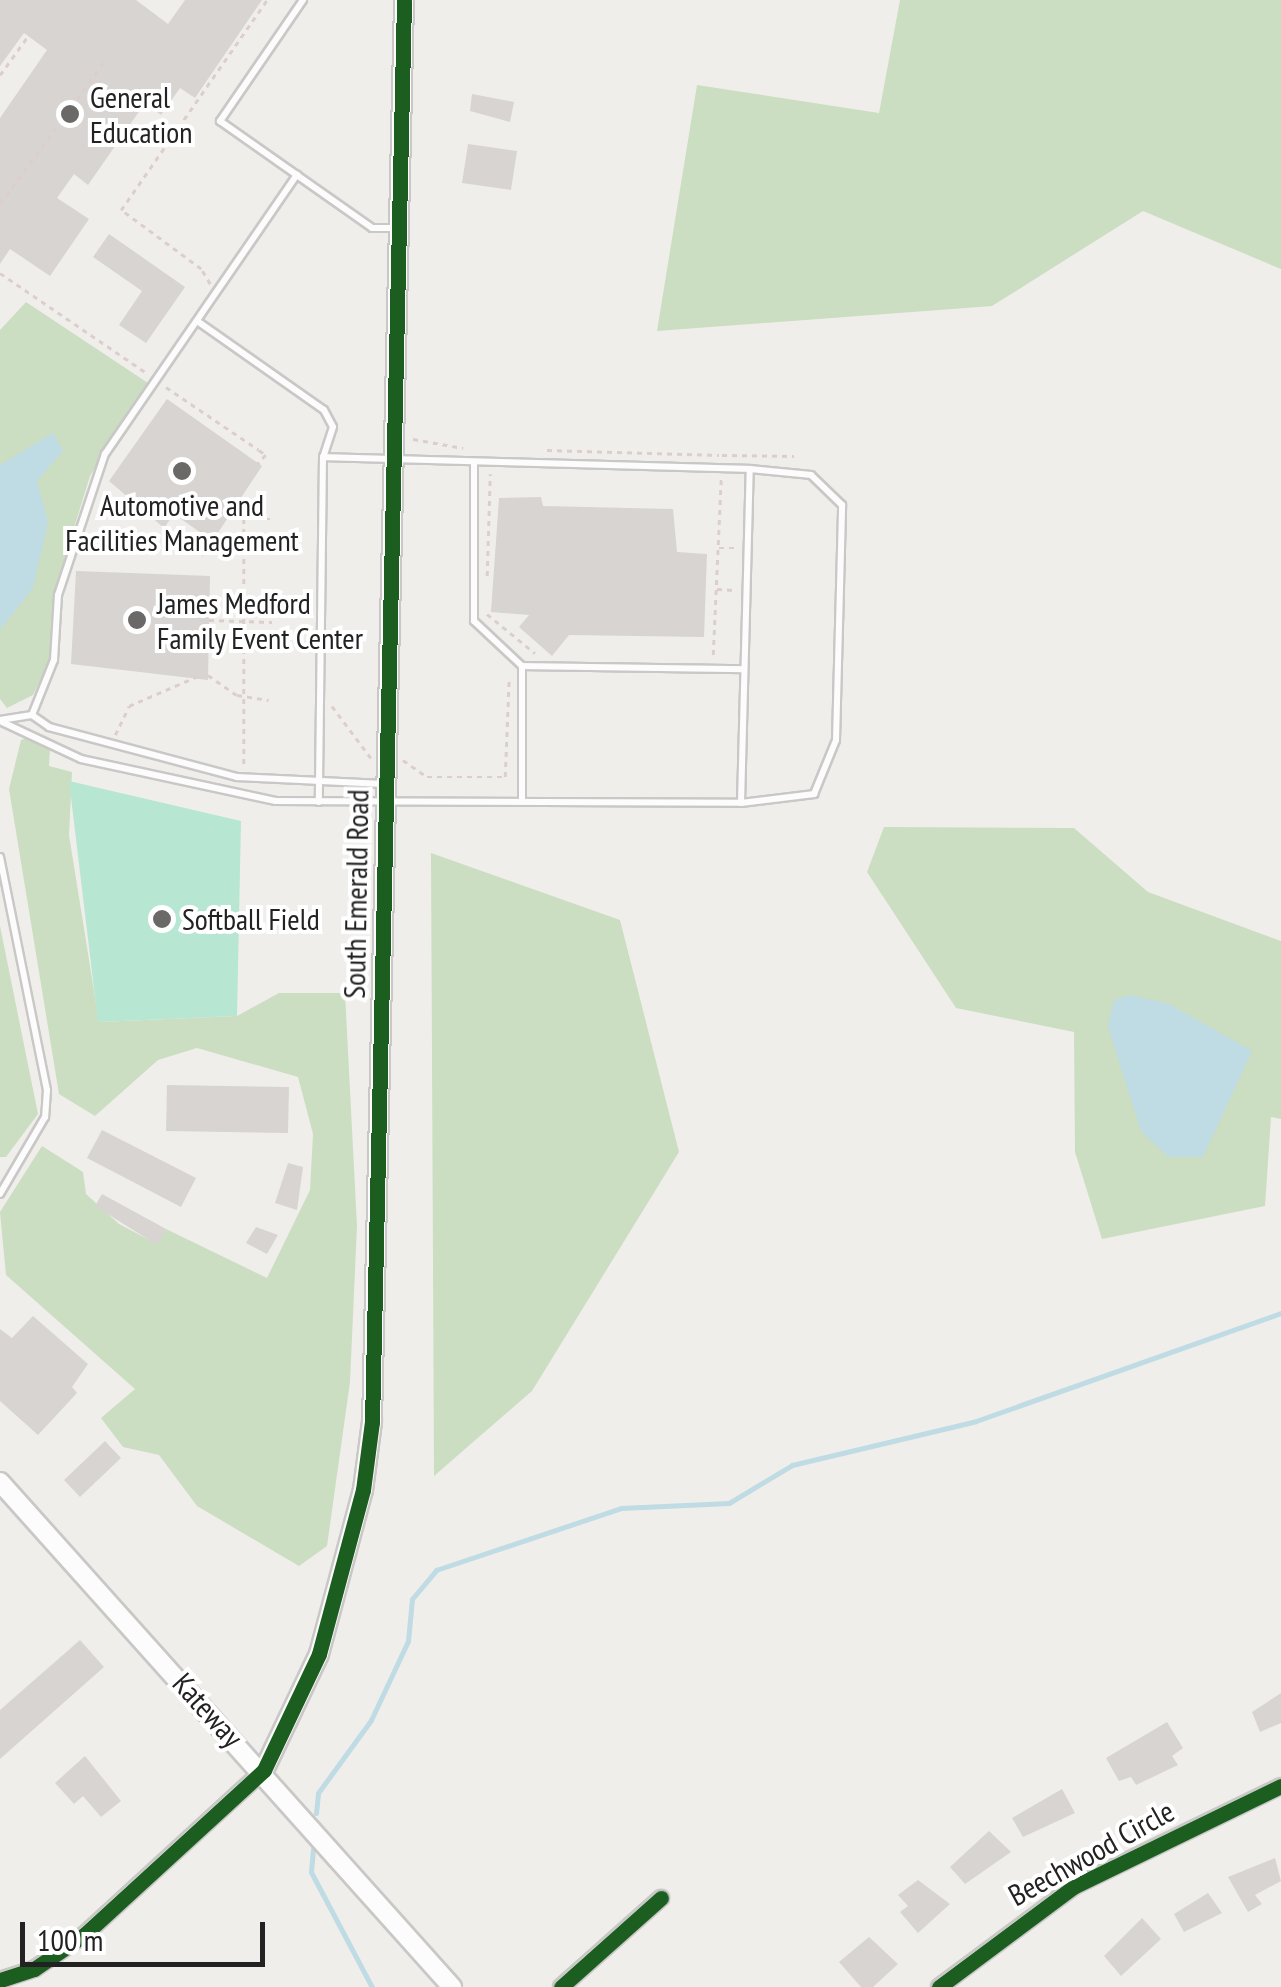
<!DOCTYPE html>
<style>
body{margin:0}
#map{position:relative;width:1281px;height:1987px;overflow:hidden;background:#f0eeeb;font-family:"PT Sans Narrow",sans-serif}
div>[style]{position:absolute}
.forest>*{inset:0;background:#cbdec1}
.pitch>*{inset:0;background:#b7e6d2}
.water>*{inset:0;background:#bfdbe3}
.stream>*{height:5px;margin:-2.5px;padding:0 2.5px;transform-origin:2.5px;border-radius:2.5px;background:#bfdbe3}
.building>*{inset:0;background:#d7d4d2}
.path>*{height:2.5px;margin-top:-1.25px;transform-origin:0;background:repeating-linear-gradient(90deg,#dccecd 0 5px,transparent 0 10px)}
.roads{filter:drop-shadow(2px 0 #c9c8c7) drop-shadow(-2px 0 #c9c8c7) drop-shadow(0 2px #c9c8c7) drop-shadow(0 -2px #c9c8c7)}
.service>*{height:6px;margin:-3px;padding:0 3px;transform-origin:3px;border-radius:3px;background:#fdfcfc}
.minor>*{height:14px;margin:-7px;padding:0 7px;transform-origin:7px;border-radius:7px;background:#fdfcfc}
.tertiary>*{height:18px;margin:-9px;padding:0 9px;transform-origin:9px;border-radius:9px;background:#fdfcfc}
.cycleway>*{height:15px;margin:-7.5px;padding:0 7.5px;transform-origin:7.5px;border-radius:7.5px;background:#1b5e20}
.dots>*{width:28px;height:28px;translate:-50% -50%;box-sizing:border-box;border:5px solid #fff;border-radius:50%}
span{translate:-50% -50%;white-space:nowrap;text-align:center;line-height:1.15;-webkit-text-stroke:8px #fff;paint-order:stroke}
.poi-label{font-size:30px;color:#222}
.left{translate:0 -50%;text-align:left}
.street-label{font-size:30px;color:#222}
.scale{position:absolute;left:20px;top:1922px;width:245px;height:45px;box-sizing:border-box;border:5px solid #222;border-top:0;padding-left:12px;font-size:30px;line-height:35px;white-space:nowrap;color:#222;-webkit-text-stroke:8px #fff;paint-order:stroke}
</style>
<div id="map">
<div class="forest">
<div style="clip-path:polygon(900px 0,1281px 0,1281px 269px,1143px 211px,992px 306px,657px 331px,697px 85px,879px 113px)"></div>
<div style="clip-path:polygon(26px 302px,148px 383px,90px 476px,57px 583px,50px 661px,33px 695px,7px 708px,0 699px,0 330px)"></div>
<div style="clip-path:polygon(32px 736px,50px 749px,49px 766px,72px 772px,69px 835px,99px 1022px,237px 1016px,279px 993px,345px 993px,357px 1226px,350px 1382px,327px 1546px,299px 1566px,197px 1506px,159px 1455px,123px 1447px,101px 1418px,135px 1389px,6px 1275px,0 1212px,42px 1146px,83px 1172px,86px 1194px,119px 1224px,157px 1244px,166px 1229px,267px 1278px,310px 1190px,313px 1134px,298px 1077px,197px 1048px,158px 1060px,95px 1116px,59px 1094px,9px 789px,21px 740px)"></div>
<div style="clip-path:polygon(884px 827px,1074px 828px,1148px 892px,1281px 941px,1281px 1119px,1271px 1117px,1265px 1206px,1102px 1239px,1075px 1152px,1074px 1032px,956px 1008px,867px 872px)"></div>
<div style="clip-path:polygon(431px 853px,620px 920px,679px 1152px,532px 1391px,434px 1476px)"></div>
<div style="clip-path:polygon(0 926px,38px 1114px,6px 1157px,0 1157px)"></div>
</div>
<div class="pitch">
<div style="clip-path:polygon(69px 781px,241px 821px,237px 1016px,98px 1022px)"></div>
</div>
<div class="water">
<div style="clip-path:polygon(53px 433px,63px 451px,37px 481px,48px 522px,33px 588px,0 630px,0 465px)"></div>
<div style="clip-path:polygon(1131px 995px,1169px 1004px,1252px 1051px,1203px 1157px,1168px 1157px,1141px 1131px,1108px 1027px,1114px 1000px)"></div>
</div>
<div class="stream">
<div style="left:316px;top:1813px;width:20px;rotate:-84deg"></div>
<div style="left:318px;top:1793px;width:90px;rotate:-54deg"></div>
<div style="left:371px;top:1720px;width:87px;rotate:-64.9deg"></div>
<div style="left:408px;top:1641px;width:42px;rotate:-84.6deg"></div>
<div style="left:412px;top:1599px;width:38px;rotate:-50deg"></div>
<div style="left:436px;top:1570px;width:195px;rotate:-18.5deg"></div>
<div style="left:621px;top:1508px;width:108px;rotate:-2.7deg"></div>
<div style="left:729px;top:1503px;width:74px;rotate:-31.1deg"></div>
<div style="left:792px;top:1465px;width:189px;rotate:-13.4deg"></div>
<div style="left:976px;top:1421px;width:324px;rotate:-19.5deg"></div>
<div style="left:313px;top:1849px;width:23px;rotate:95deg"></div>
<div style="left:311px;top:1872px;width:130px;rotate:62.1deg"></div>
</div>
<div class="building">
<div style="clip-path:polygon(0 0,136px 0,168px 24px,185px 0,262px 0,195px 98px,180px 88px,161px 115px,145px 103px,88px 185px,74px 174px,57px 198px,89px 219px,50px 276px,10px 249px,0 264px,0 118px,47px 50px,24px 33px,0 66px)"></div>
<div style="clip-path:polygon(472px 94px,514px 102px,510px 122px,470px 111px)"></div>
<div style="clip-path:polygon(468px 144px,517px 151px,511px 190px,462px 183px)"></div>
<div style="clip-path:polygon(109px 234px,185px 287px,146px 343px,119px 325px,142px 291px,93px 257px)"></div>
<div style="clip-path:polygon(167px 399px,262px 466px,202px 557px,201px 533px,174px 514px,164px 528px,109px 481px)"></div>
<div style="clip-path:polygon(541px 497px,543px 506px,673px 509px,677px 552px,707px 554px,704px 637px,569px 635px,552px 656px,519px 627px,529px 615px,491px 612px,499px 498px)"></div>
<div style="clip-path:polygon(76px 571px,210px 576px,208px 680px,71px 664px)"></div>
<div style="clip-path:polygon(167px 1085px,289px 1087px,288px 1133px,166px 1131px)"></div>
<div style="clip-path:polygon(102px 1130px,196px 1178px,181px 1207px,87px 1158px)"></div>
<div style="clip-path:polygon(288px 1163px,303px 1167px,297px 1210px,275px 1203px)"></div>
<div style="clip-path:polygon(102px 1194px,166px 1229px,157px 1245px,95px 1206px)"></div>
<div style="clip-path:polygon(256px 1227px,278px 1235px,267px 1254px,246px 1243px)"></div>
<div style="clip-path:polygon(33px 1316px,88px 1364px,72px 1387px,77px 1393px,38px 1435px,0 1401px,0 1329px,12px 1338px)"></div>
<div style="clip-path:polygon(105px 1441px,121px 1458px,80px 1497px,64px 1480px)"></div>
<div style="clip-path:polygon(80px 1640px,104px 1667px,0 1759px,0 1710px)"></div>
<div style="clip-path:polygon(1281px 1693px,1281px 1723px,1260px 1732px,1252px 1712px)"></div>
<div style="clip-path:polygon(1167px 1722px,1183px 1748px,1172px 1756px,1178px 1765px,1136px 1785px,1131px 1777px,1119px 1781px,1106px 1758px)"></div>
<div style="clip-path:polygon(85px 1756px,121px 1801px,101px 1817px,83px 1796px,74px 1804px,55px 1783px)"></div>
<div style="clip-path:polygon(1062px 1789px,1075px 1813px,1023px 1837px,1012px 1818px)"></div>
<div style="clip-path:polygon(989px 1831px,1011px 1852px,965px 1884px,950px 1867px)"></div>
<div style="clip-path:polygon(1275px 1858px,1281px 1881px,1255px 1895px,1262px 1904px,1248px 1912px,1228px 1877px)"></div>
<div style="clip-path:polygon(918px 1880px,950px 1904px,918px 1933px,900px 1912px,908px 1906px,898px 1895px)"></div>
<div style="clip-path:polygon(1208px 1893px,1222px 1913px,1184px 1932px,1174px 1914px)"></div>
<div style="clip-path:polygon(1142px 1918px,1161px 1939px,1121px 1976px,1104px 1956px)"></div>
<div style="clip-path:polygon(869px 1937px,898px 1964px,873px 1987px,861px 1987px,839px 1962px)"></div>
</div>
<div class="path">
<div style="left:0;top:75px;width:48px;rotate:-54.3deg"></div>
<div style="left:0;top:204px;width:176px;rotate:-53.8deg"></div>
<div style="left:0;top:273px;width:179px;rotate:34.3deg"></div>
<div style="left:210px;top:284px;width:17px;rotate:-121deg"></div>
<div style="left:201px;top:269px;width:99px;rotate:-143.6deg"></div>
<div style="left:121px;top:210px;width:256px;rotate:-55.2deg"></div>
<div style="left:166px;top:387px;width:112px;rotate:34.1deg"></div>
<div style="left:259px;top:450px;width:9px;rotate:36deg"></div>
<div style="left:266px;top:455px;width:12px;rotate:132deg"></div>
<div style="left:413px;top:439px;width:51px;rotate:10.2deg"></div>
<div style="left:547px;top:450px;width:172px;rotate:1.7deg"></div>
<div style="left:722px;top:455px;width:72px;rotate:0.8deg"></div>
<div style="left:235px;top:498px;width:23px;rotate:67deg"></div>
<div style="left:244px;top:519px;width:245px;rotate:90deg"></div>
<div style="left:245px;top:519px;width:30px"></div>
<div style="left:719px;top:548px;width:17px"></div>
<div style="left:487px;top:576px;width:102px;rotate:-88.3deg"></div>
<div style="left:717px;top:589px;width:17px;rotate:3deg"></div>
<div style="left:487px;top:614px;width:62px;rotate:39.1deg"></div>
<div style="left:209px;top:620px;width:63px;rotate:1.8deg"></div>
<div style="left:713px;top:655px;width:177px;rotate:-87.4deg"></div>
<div style="left:208px;top:675px;width:35px;rotate:35deg"></div>
<div style="left:237px;top:695px;width:32px;rotate:9deg"></div>
<div style="left:332px;top:706px;width:65px;rotate:53.1deg"></div>
<div style="left:115px;top:735px;width:32px;rotate:-64deg"></div>
<div style="left:129px;top:706px;width:75px;rotate:-23.5deg"></div>
<div style="left:403px;top:760px;width:29px;rotate:35deg"></div>
<div style="left:427px;top:777px;width:78px"></div>
<div style="left:505px;top:777px;width:99px;rotate:-87.7deg"></div>
</div>
<div class="roads">
<div class="service">
<div style="left:303px;top:0;width:147px;rotate:124.4deg"></div>
<div style="left:220px;top:121px;width:186px;rotate:35.1deg"></div>
<div style="left:372px;top:228px;width:26px"></div>
<div style="left:200px;top:323px;width:151px;rotate:35.1deg"></div>
<div style="left:324px;top:410px;width:19px;rotate:62deg"></div>
<div style="left:333px;top:427px;width:32px;rotate:108deg"></div>
<div style="left:323px;top:457px;width:345px;rotate:90.7deg"></div>
<div style="left:474px;top:463px;width:158px;rotate:90deg"></div>
<div style="left:474px;top:621px;width:66px;rotate:43.2deg"></div>
<div style="left:522px;top:666px;width:136px;rotate:90deg"></div>
<div style="left:522px;top:666px;width:222px;rotate:0.8deg"></div>
<div style="left:32px;top:715px;width:59px;rotate:-68.2deg"></div>
<div style="left:54px;top:660px;width:65px;rotate:-86.5deg"></div>
<div style="left:58px;top:595px;width:149px;rotate:-71.6deg"></div>
<div style="left:105px;top:454px;width:339px;rotate:-55.5deg"></div>
<div style="left:0;top:720px;width:32px;rotate:-9deg"></div>
<div style="left:32px;top:715px;width:21px;rotate:35deg"></div>
<div style="left:49px;top:727px;width:195px;rotate:14.9deg"></div>
<div style="left:237px;top:777px;width:147px;rotate:2.7deg"></div>
<div style="left:0;top:721px;width:89px;rotate:25.1deg"></div>
<div style="left:81px;top:759px;width:199px;rotate:12.2deg"></div>
<div style="left:276px;top:801px;width:465px;rotate:0.2deg"></div>
<div style="left:741px;top:803px;width:334px;rotate:-88.5deg"></div>
<div style="left:750px;top:469px;width:427px;rotate:-178.4deg"></div>
<div style="left:741px;top:803px;width:74px;rotate:-7deg"></div>
<div style="left:814px;top:794px;width:58px;rotate:-67.8deg"></div>
<div style="left:836px;top:740px;width:235px;rotate:-88.5deg"></div>
<div style="left:842px;top:505px;width:43px;rotate:-135.9deg"></div>
<div style="left:811px;top:475px;width:61px;rotate:-174.4deg"></div>
<div style="left:0;top:857px;width:238px;rotate:78.6deg"></div>
<div style="left:47px;top:1090px;width:27px;rotate:94deg"></div>
<div style="left:45px;top:1117px;width:89px;rotate:120.3deg"></div>
</div>
<div class="minor">
<div style="left:0;top:1980px;width:36px;rotate:-18deg"></div>
<div style="left:34px;top:1969px;width:60px;rotate:-34.2deg"></div>
<div style="left:84px;top:1935px;width:244px;rotate:-42.5deg"></div>
<div style="left:561px;top:1987px;width:134px;rotate:-41.7deg"></div>
<div style="left:939px;top:1987px;width:167px;rotate:-36.7deg"></div>
<div style="left:1073px;top:1887px;width:231px;rotate:-25.9deg"></div>
</div>
<div class="tertiary">
<div style="left:0;top:1482px;width:678px;rotate:48.17deg"></div>
<div style="left:264px;top:1770px;width:128px;rotate:-64.6deg"></div>
<div style="left:319px;top:1654px;width:170px;rotate:-75deg"></div>
<div style="left:363px;top:1490px;width:69px;rotate:-82.5deg"></div>
<div style="left:372px;top:1422px;width:1422px;rotate:-88.71deg"></div>
</div>
</div>
<div class="cycleway">
<div style="left:0;top:1980px;width:36px;rotate:-18deg"></div>
<div style="left:34px;top:1969px;width:60px;rotate:-34.2deg"></div>
<div style="left:84px;top:1935px;width:244px;rotate:-42.5deg"></div>
<div style="left:264px;top:1770px;width:128px;rotate:-64.6deg"></div>
<div style="left:319px;top:1654px;width:170px;rotate:-75deg"></div>
<div style="left:363px;top:1490px;width:69px;rotate:-82.5deg"></div>
<div style="left:372px;top:1422px;width:1422px;rotate:-88.71deg"></div>
<div style="left:561px;top:1987px;width:134px;rotate:-41.7deg"></div>
<div style="left:939px;top:1987px;width:167px;rotate:-36.7deg"></div>
<div style="left:1073px;top:1887px;width:231px;rotate:-25.9deg"></div>
</div>
<div class="dots">
<div style="left:70px;top:114px;background:#6a6968"></div>
<div style="left:182px;top:471px;background:#6a6968"></div>
<div style="left:137px;top:620px;background:#6a6968"></div>
<div style="left:162px;top:919px;background:#6a6968"></div>
</div>
<div class="poi-label">
<span class="left" style="left:90px;top:114px">General<br>Education</span>
<span style="left:182px;top:522px">Automotive and<br>Facilities Management</span>
<span class="left" style="left:157px;top:620px">James Medford<br>Family Event Center</span>
<span class="left" style="left:182px;top:919px">Softball Field</span>
</div>
<div class="street-label">
<span style="left:356px;top:894px;rotate:-89deg">South Emerald Road</span>
<span style="left:208px;top:1710px;rotate:48deg">Kateway</span>
<span style="left:1091px;top:1853px;rotate:-29deg">Beechwood Circle</span>
</div>
<div class="scale">100 m</div>
</div>
